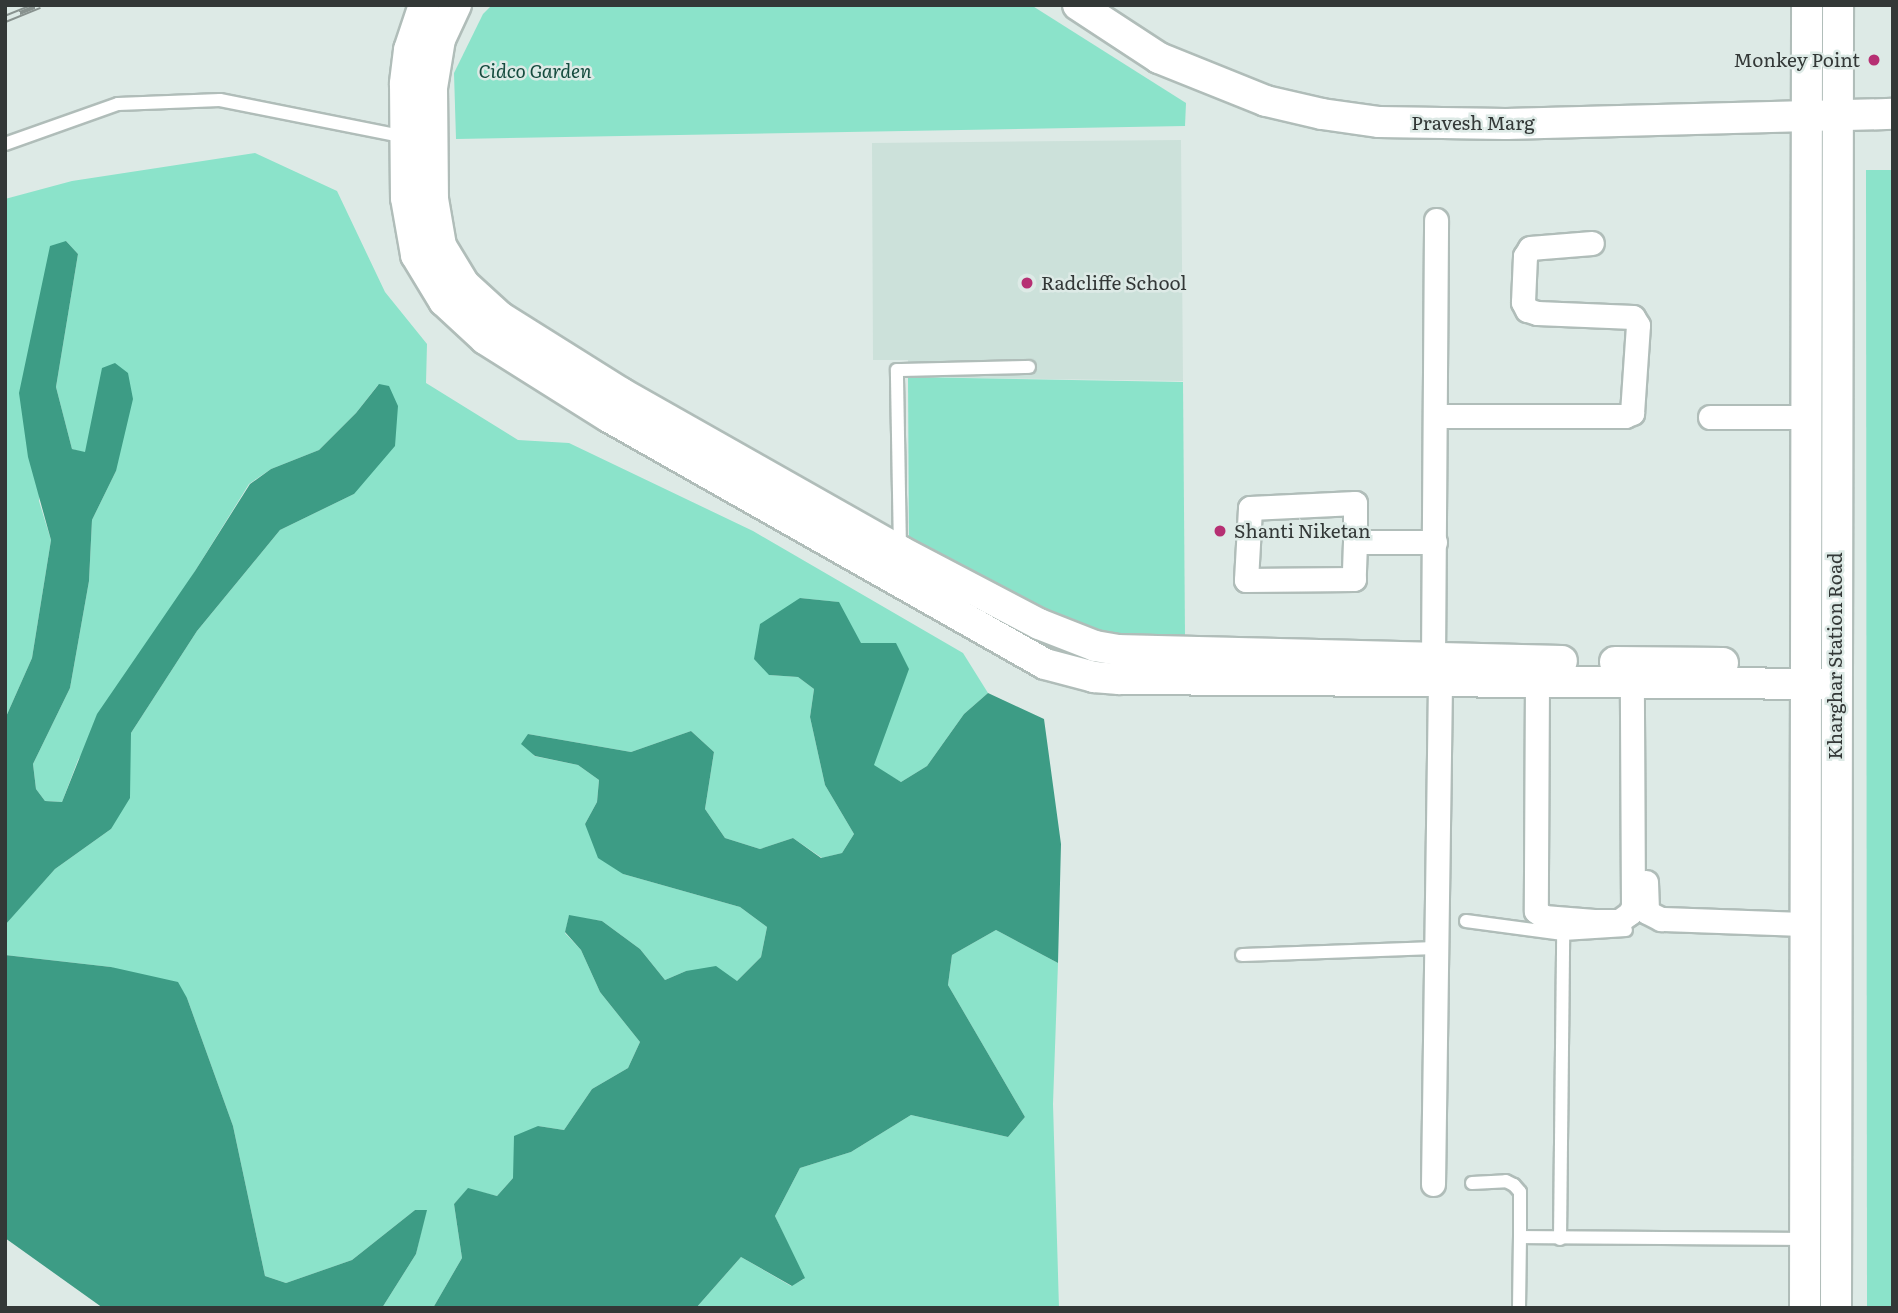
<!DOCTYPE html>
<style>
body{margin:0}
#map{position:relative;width:1898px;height:1313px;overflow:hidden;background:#ddeae6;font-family:Literata,serif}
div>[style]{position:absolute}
.built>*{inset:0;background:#cce1da}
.green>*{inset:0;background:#8be3ca}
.water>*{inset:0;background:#3d9c85}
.roads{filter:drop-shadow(2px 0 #b0bdb9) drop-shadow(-2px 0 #b0bdb9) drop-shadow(0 2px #b0bdb9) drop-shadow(0 -2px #b0bdb9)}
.service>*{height:12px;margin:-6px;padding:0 6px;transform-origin:6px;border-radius:6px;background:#fff}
.minor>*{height:23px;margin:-11.5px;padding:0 11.5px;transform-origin:11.5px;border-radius:11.5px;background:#fff}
.tertiary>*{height:30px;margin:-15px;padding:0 15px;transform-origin:15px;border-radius:15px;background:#fff}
.rail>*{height:8px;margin-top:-4px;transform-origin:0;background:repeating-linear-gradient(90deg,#ddeae6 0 16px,#88928f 0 32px);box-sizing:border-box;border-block:2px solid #88928f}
.dots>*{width:19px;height:19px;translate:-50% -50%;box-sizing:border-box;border:4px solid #ddeae6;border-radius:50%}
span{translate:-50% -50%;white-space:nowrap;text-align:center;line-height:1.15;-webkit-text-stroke:5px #ddeae6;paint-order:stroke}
.poi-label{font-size:19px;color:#333837}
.right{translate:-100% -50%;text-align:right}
.left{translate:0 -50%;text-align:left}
.park-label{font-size:19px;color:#154b3e;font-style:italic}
.street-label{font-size:19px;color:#333837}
.frame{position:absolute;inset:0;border:7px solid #333837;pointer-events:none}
</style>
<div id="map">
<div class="built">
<div style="clip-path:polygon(1181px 140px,1183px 381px,908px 377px,908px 360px,873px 360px,872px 143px)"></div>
</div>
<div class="green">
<div style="clip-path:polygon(492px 5px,1031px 5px,1186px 103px,1185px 126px,456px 139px,454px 73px,483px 14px)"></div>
<div style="clip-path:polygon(255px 153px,337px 191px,385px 292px,427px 344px,426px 383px,518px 440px,569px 443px,753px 531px,963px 653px,988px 693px,964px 714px,927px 766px,901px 782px,873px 766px,908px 669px,860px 643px,838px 602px,800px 598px,769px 675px,798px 677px,814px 689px,810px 717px,825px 785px,854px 834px,842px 853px,822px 858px,793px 838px,760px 849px,725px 838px,705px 809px,714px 752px,691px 731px,631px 752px,528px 734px,534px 756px,578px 765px,599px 780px,597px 802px,585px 824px,623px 874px,740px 907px,767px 927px,761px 957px,737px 981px,686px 971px,665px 980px,640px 949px,602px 921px,569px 916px,565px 933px,581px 950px,600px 992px,640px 1042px,628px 1068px,592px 1089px,564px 1130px,538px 1126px,513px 1178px,497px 1196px,468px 1189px,454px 1204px,462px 1258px,433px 1308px,382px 1308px,416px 1254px,426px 1210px,415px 1210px,352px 1260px,286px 1283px,265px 1276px,233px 1126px,187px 998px,111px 967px,5px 955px,6px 923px,55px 869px,111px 829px,129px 759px,131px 733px,197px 631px,280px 530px,354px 494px,378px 385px,356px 413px,319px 450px,271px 469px,249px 484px,78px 760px,62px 802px,45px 801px,36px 789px,33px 764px,70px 688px,89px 581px,92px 520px,116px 471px,85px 453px,72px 449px,56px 387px,78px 254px,66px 241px,39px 501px,51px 540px,32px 658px,5px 719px,5px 199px,72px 181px)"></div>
<div style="clip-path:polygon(1866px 170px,1893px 170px,1893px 1308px,1867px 1308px)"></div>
<div style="clip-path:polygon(908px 377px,1183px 382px,1185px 635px,1113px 640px,1083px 632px,909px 538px)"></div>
<div style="clip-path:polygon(996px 930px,1058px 963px,1053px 1104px,1059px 1308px,696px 1308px,741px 1257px,791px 1286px,804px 1279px,775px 1216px,800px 1168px,851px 1152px,911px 1115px,1008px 1137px,1025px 1117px,948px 985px,952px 955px)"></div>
</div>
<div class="water">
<div style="clip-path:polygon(66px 241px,78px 254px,56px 387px,72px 449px,85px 452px,102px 368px,115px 363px,128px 373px,133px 399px,116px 471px,92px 520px,89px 581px,70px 688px,33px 764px,36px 789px,45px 801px,62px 802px,97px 714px,195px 571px,250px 484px,271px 469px,319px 450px,356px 413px,379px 384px,389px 386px,398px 406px,395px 446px,354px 494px,280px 530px,197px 631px,131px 733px,130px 798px,111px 829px,55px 869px,5px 925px,5px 719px,32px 658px,51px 540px,28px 457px,19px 393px,50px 246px)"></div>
<div style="clip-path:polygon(800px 598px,839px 602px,861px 643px,896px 643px,909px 669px,874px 765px,901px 782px,927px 766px,964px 714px,988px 693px,1044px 719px,1061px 844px,1058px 963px,996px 930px,952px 955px,948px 985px,1025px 1117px,1008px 1137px,911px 1115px,851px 1152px,800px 1168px,775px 1216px,805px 1278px,792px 1286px,741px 1257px,696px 1308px,433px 1308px,462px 1258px,454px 1204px,468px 1188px,497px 1196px,513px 1178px,514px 1136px,538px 1126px,564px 1130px,592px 1089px,628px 1068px,640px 1042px,600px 992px,581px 950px,565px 932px,569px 915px,602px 921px,640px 949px,665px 980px,686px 971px,716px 966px,737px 981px,761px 957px,767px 927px,740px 907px,623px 874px,598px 858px,585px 824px,597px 802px,599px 780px,578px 765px,535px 756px,521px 744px,528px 734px,631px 752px,691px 731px,714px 752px,705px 809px,725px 838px,760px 849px,793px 838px,821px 858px,842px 853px,854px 834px,825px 785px,810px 717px,814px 689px,798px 677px,769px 675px,754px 659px,760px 624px)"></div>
<div style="clip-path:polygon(5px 955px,111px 967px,178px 982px,187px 998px,233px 1126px,265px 1276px,286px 1283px,352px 1260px,415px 1210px,427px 1210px,416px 1254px,382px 1308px,103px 1308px,5px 1238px)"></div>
</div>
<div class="roads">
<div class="service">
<div style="left:5px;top:144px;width:120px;rotate:-19.5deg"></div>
<div style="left:118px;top:104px;width:102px;rotate:-2.2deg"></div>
<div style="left:220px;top:100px;width:190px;rotate:11.3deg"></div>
<div style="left:900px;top:550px;width:180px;rotate:-91deg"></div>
<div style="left:897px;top:370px;width:132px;rotate:-1.3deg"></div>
<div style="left:1466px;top:921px;width:98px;rotate:7.6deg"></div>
<div style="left:1563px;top:934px;width:63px;rotate:-3.6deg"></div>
<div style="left:1242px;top:955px;width:194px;rotate:-2.1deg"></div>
<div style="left:1472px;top:1183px;width:34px;rotate:-3deg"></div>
<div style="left:1506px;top:1181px;width:9px;rotate:27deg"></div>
<div style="left:1514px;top:1185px;width:9px;rotate:49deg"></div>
<div style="left:1520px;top:1192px;width:45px;rotate:90deg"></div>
<div style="left:1560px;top:1239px;width:305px;rotate:-89.4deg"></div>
<div style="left:1519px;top:1308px;width:71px;rotate:-89.2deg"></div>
<div style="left:1520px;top:1237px;width:284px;rotate:0.4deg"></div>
</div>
<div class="minor">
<div style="left:1436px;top:416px;width:189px"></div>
<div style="left:1625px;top:416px;width:8px;rotate:-23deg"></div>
<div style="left:1632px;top:413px;width:88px;rotate:-86.1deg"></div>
<div style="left:1638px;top:325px;width:9px;rotate:-122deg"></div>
<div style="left:1633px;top:317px;width:96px;rotate:-177.6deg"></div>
<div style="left:1537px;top:313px;width:10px;rotate:-163deg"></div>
<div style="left:1527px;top:310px;width:9px;rotate:-117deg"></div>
<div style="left:1523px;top:302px;width:46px;rotate:-87.5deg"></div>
<div style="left:1525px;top:256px;width:9px;rotate:-58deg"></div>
<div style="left:1530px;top:248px;width:62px;rotate:-4.6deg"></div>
<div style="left:1710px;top:417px;width:96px"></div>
<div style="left:1355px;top:542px;width:37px;rotate:92deg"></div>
<div style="left:1354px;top:579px;width:108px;rotate:179.5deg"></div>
<div style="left:1246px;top:580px;width:72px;rotate:-86.8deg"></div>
<div style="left:1250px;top:508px;width:105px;rotate:-2.7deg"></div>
<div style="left:1355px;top:503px;width:39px;rotate:90deg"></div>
<div style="left:1355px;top:542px;width:80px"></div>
<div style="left:1537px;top:682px;width:229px;rotate:90.3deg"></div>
<div style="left:1536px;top:911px;width:10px;rotate:37deg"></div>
<div style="left:1544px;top:917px;width:50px;rotate:4.6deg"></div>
<div style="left:1594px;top:921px;width:25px"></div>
<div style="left:1619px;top:921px;width:14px;rotate:-36deg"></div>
<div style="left:1630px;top:913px;width:8px;rotate:-67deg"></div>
<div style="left:1633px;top:906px;width:224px;rotate:-90.3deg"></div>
<div style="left:1646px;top:882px;width:30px;rotate:88deg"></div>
<div style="left:1647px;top:912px;width:16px;rotate:27deg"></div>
<div style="left:1661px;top:919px;width:144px;rotate:2deg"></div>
<div style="left:1433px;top:1184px;width:502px;rotate:-89.2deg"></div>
<div style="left:1440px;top:682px;width:23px;rotate:-108deg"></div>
<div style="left:1433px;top:660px;width:440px;rotate:-89.6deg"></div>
</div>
<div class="tertiary">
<div style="left:424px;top:5px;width:47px;rotate:108.4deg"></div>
<div style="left:409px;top:50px;width:34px;rotate:97deg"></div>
<div style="left:405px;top:84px;width:114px;rotate:89.5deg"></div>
<div style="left:406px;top:198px;width:58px;rotate:80deg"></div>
<div style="left:416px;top:255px;width:54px;rotate:58.7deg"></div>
<div style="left:444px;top:301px;width:56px;rotate:42.8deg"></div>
<div style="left:485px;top:339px;width:146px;rotate:32.2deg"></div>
<div style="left:609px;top:417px;width:501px;rotate:29.53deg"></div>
<div style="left:1045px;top:664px;width:51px;rotate:14.9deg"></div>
<div style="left:1094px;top:677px;width:25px;rotate:5deg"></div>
<div style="left:1119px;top:679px;width:716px;rotate:0.4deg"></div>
<div style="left:456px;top:5px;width:38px;rotate:115deg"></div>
<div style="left:440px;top:39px;width:50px;rotate:99.3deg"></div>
<div style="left:432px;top:88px;width:111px;rotate:89.5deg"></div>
<div style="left:433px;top:199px;width:48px;rotate:80.3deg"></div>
<div style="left:441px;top:246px;width:44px;rotate:58.8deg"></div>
<div style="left:464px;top:284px;width:49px;rotate:42.5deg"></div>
<div style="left:500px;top:317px;width:143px;rotate:32.1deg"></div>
<div style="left:621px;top:393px;width:321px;rotate:29.5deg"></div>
<div style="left:900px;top:551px;width:157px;rotate:27.7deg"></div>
<div style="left:1039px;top:624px;width:60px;rotate:21.4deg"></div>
<div style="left:1095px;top:646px;width:22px;rotate:10deg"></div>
<div style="left:1117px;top:650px;width:445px;rotate:1.4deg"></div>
<div style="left:1078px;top:5px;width:97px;rotate:33.2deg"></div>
<div style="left:1159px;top:58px;width:115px;rotate:21.9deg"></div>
<div style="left:1266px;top:101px;width:57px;rotate:13.1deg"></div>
<div style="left:1322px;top:114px;width:58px;rotate:8deg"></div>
<div style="left:1379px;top:122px;width:127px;rotate:0.9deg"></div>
<div style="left:1506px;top:124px;width:387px;rotate:-1.5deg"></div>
<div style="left:1615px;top:662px;width:108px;rotate:0.5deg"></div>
<div style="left:1805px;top:1308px;width:1303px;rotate:-89.91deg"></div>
<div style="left:1836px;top:1308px;width:1303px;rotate:-89.91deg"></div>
</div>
</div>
<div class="rail">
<div style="left:5px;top:19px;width:37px;rotate:-22deg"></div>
</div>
<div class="dots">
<div style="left:1874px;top:60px;background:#b63073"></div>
<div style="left:1027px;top:283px;background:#b63073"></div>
<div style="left:1220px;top:531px;background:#b63073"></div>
</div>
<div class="poi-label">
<span class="right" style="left:1860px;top:60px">Monkey Point</span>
<span class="left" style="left:1041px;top:283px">Radcliffe School</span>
<span class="left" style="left:1234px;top:531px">Shanti Niketan</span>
</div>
<div class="park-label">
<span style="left:535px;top:71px">Cidco Garden</span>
</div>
<div class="street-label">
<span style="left:1473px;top:123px">Pravesh Marg</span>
<span style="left:1835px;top:656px;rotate:-90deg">Kharghar Station Road</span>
</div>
<div class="frame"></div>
</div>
